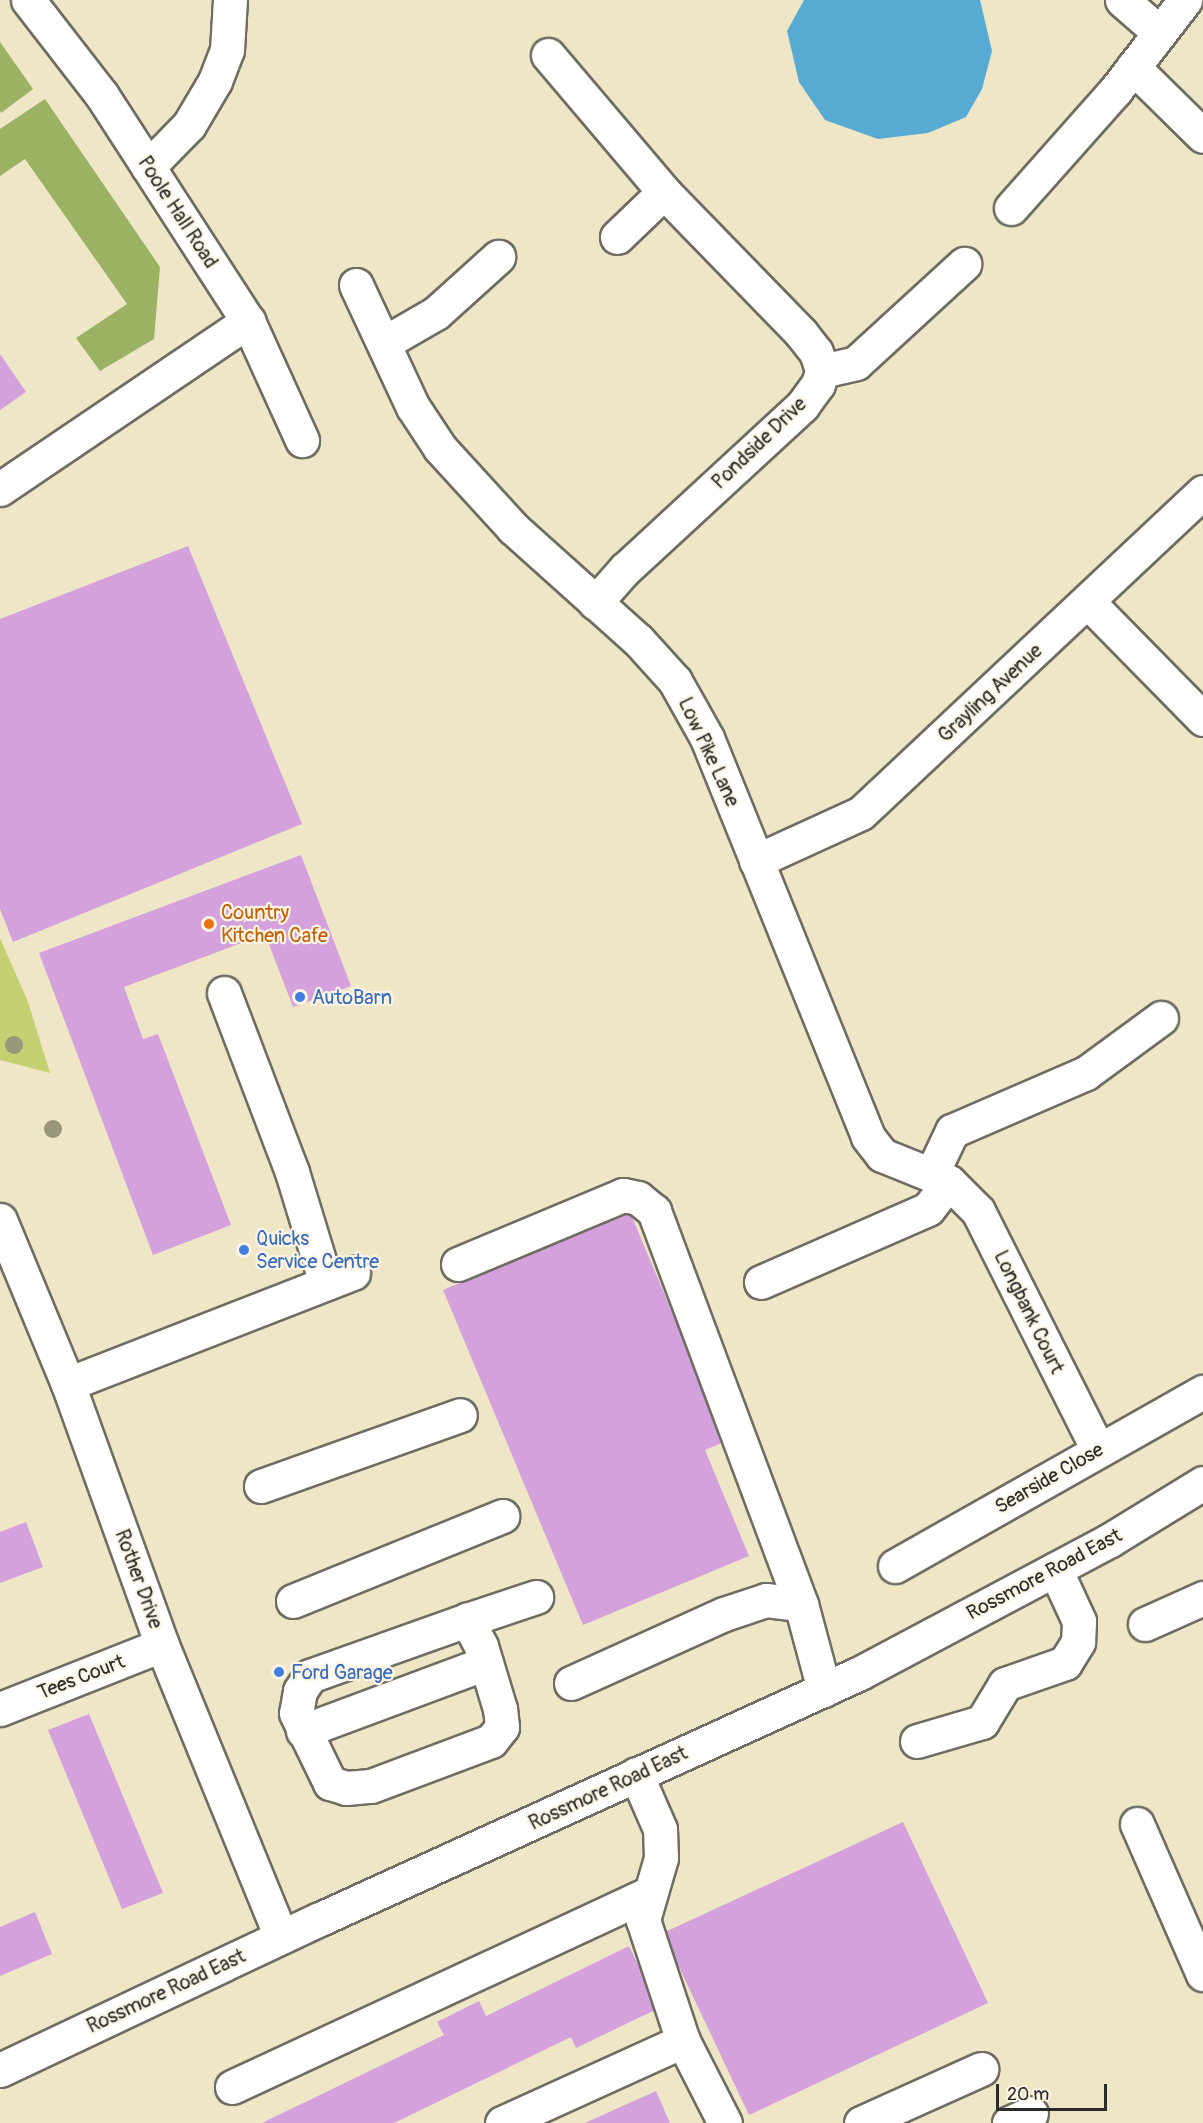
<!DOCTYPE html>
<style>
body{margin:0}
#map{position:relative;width:1203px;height:2123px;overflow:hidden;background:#eee6c6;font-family:Pangolin,sans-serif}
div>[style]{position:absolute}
.green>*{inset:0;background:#c4d072}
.forest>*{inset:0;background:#9bb264}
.water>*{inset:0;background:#57aad2}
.building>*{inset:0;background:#d4a1dd}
.roads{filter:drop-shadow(2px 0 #6f6c61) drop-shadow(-2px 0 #6f6c61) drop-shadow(0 2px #6f6c61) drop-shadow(0 -2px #6f6c61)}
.minor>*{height:33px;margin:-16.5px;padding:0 16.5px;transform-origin:16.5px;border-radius:16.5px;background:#fff}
.major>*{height:33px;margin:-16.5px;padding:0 16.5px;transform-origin:16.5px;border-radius:16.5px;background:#fff}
.trees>*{width:18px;height:18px;margin:-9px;border-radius:50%;background:#98967b}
.dots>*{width:16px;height:16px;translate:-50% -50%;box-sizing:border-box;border:3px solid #fcf5e5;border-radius:50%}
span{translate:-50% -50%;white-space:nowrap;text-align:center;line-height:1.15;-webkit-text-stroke:4.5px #fcf5e5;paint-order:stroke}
.street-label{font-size:20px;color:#2b2b2b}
.food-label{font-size:20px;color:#c56008}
.left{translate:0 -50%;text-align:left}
.shop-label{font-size:20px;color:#366cbe}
.scale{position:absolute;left:996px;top:2084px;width:111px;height:27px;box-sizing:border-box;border:3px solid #2b2b2b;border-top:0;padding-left:8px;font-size:18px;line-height:21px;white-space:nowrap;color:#2b2b2b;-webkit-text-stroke:4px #fcf5e5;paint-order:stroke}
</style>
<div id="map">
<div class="green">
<div style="clip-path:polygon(0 938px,28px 1002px,50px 1073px,0 1060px)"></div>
</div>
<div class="forest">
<div style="clip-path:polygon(0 42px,33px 89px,1px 113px,0 111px)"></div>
<div style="clip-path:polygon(45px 99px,160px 267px,154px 339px,100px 371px,76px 338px,127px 304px,25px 159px,0 176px,0 129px)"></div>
</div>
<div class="water">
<div style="clip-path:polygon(804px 0,980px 0,992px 51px,982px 89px,966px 117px,928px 133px,878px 139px,825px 120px,799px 82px,787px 31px)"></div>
</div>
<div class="building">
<div style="clip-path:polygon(0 354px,26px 392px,0 410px)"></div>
<div style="clip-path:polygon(188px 546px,302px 824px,13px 942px,0 909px,0 619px)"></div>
<div style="clip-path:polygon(301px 855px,351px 986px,293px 1007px,265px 934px,124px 987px,143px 1039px,158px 1034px,231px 1225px,153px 1255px,39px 953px)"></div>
<div style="clip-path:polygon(630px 1212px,726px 1441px,705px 1450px,749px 1556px,583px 1625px,443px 1290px)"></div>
<div style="clip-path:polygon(26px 1522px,43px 1567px,0 1583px,0 1532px)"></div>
<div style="clip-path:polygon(89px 1714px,163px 1893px,122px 1909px,48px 1730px)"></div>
<div style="clip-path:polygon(903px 1822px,988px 2003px,749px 2115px,663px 1933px)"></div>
<div style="clip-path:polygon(35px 1912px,52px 1954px,0 1976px,0 1927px)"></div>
<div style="clip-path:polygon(629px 1946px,659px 2008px,576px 2048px,571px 2037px,394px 2123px,262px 2123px,444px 2035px,437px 2022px,479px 2001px,486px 2016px)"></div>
<div style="clip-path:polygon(656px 2091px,670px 2123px,585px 2123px)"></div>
</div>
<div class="roads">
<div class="minor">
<div style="left:28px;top:0;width:119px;rotate:52.2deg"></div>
<div style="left:101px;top:94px;width:270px;rotate:57.1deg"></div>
<div style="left:248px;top:321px;width:131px;rotate:65.6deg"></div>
<div style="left:1122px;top:0;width:50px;rotate:41deg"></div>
<div style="left:548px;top:55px;width:180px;rotate:49.7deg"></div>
<div style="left:664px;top:192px;width:197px;rotate:45.8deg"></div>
<div style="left:801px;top:333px;width:24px;rotate:52deg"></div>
<div style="left:816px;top:352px;width:20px;rotate:72deg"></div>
<div style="left:822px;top:371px;width:14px;rotate:107deg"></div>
<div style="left:818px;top:384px;width:26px;rotate:126deg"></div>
<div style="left:803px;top:405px;width:242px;rotate:137.3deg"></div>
<div style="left:625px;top:569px;width:45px;rotate:131.4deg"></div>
<div style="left:1133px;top:67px;width:98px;rotate:44.6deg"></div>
<div style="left:148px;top:167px;width:59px;rotate:-45.7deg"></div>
<div style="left:189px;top:125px;width:51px;rotate:-59.4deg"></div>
<div style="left:215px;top:81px;width:33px;rotate:-69deg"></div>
<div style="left:227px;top:50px;width:50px;rotate:-86.6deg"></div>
<div style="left:1011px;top:208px;width:157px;rotate:-48.4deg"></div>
<div style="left:1115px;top:91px;width:115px;rotate:-52.4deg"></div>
<div style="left:617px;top:237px;width:65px;rotate:-43.8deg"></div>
<div style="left:356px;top:285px;width:135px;rotate:65deg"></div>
<div style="left:413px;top:407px;width:49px;rotate:56.6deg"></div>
<div style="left:440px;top:448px;width:108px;rotate:47.6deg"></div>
<div style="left:513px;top:528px;width:168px;rotate:41.9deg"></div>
<div style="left:638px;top:640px;width:55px;rotate:47.9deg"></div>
<div style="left:675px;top:681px;width:65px;rotate:60.7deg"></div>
<div style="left:707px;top:738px;width:430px;rotate:68deg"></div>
<div style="left:868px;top:1137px;width:23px;rotate:52deg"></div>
<div style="left:882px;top:1155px;width:72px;rotate:21.9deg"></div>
<div style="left:949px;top:1182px;width:41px;rotate:45deg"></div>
<div style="left:978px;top:1211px;width:267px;rotate:63.3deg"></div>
<div style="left:384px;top:343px;width:60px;rotate:-30deg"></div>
<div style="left:436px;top:313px;width:84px;rotate:-42.1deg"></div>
<div style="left:822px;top:371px;width:35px;rotate:-13deg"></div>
<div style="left:856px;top:363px;width:147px;rotate:-42.5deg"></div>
<div style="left:0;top:489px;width:300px;rotate:-34.1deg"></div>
<div style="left:1088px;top:602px;width:164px;rotate:45.5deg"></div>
<div style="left:756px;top:861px;width:115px;rotate:-24.6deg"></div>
<div style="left:861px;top:813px;width:469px;rotate:-43.2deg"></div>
<div style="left:224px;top:993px;width:191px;rotate:69.2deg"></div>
<div style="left:292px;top:1172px;width:116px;rotate:73deg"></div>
<div style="left:932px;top:1173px;width:47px;rotate:-64.5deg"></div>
<div style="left:952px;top:1131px;width:146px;rotate:-23.4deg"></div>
<div style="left:1086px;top:1073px;width:93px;rotate:-36.3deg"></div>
<div style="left:0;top:1220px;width:178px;rotate:67.5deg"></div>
<div style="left:68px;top:1384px;width:277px;rotate:70.2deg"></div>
<div style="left:162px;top:1645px;width:315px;rotate:67.8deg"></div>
<div style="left:458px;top:1264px;width:179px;rotate:-22.7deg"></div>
<div style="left:623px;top:1195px;width:15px;rotate:11deg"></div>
<div style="left:638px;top:1198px;width:21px;rotate:39deg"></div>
<div style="left:654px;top:1211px;width:420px;rotate:69.5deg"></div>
<div style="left:761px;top:1282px;width:182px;rotate:-23.6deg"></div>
<div style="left:928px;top:1209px;width:34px;rotate:-52deg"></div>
<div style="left:68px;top:1384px;width:306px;rotate:-21.3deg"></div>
<div style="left:261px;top:1486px;width:211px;rotate:-19.6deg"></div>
<div style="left:895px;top:1566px;width:354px;rotate:-29.5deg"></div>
<div style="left:293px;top:1601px;width:226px;rotate:-22.1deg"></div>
<div style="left:467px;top:1620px;width:167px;rotate:160.4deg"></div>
<div style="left:310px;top:1676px;width:18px;rotate:124deg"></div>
<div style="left:300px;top:1691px;width:22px;rotate:100deg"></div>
<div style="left:296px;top:1713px;width:78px;rotate:64.1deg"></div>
<div style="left:330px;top:1783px;width:17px;rotate:17deg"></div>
<div style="left:346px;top:1788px;width:25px;rotate:-5deg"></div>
<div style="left:371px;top:1786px;width:128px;rotate:-20.6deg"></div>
<div style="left:491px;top:1741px;width:18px;rotate:-52deg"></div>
<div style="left:502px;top:1727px;width:18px;rotate:-96deg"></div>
<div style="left:500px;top:1709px;width:66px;rotate:-106.8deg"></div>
<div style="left:481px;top:1646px;width:30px;rotate:-118deg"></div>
<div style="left:467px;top:1620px;width:73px;rotate:-18.4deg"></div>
<div style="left:1145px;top:1624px;width:64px;rotate:-24.1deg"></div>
<div style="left:571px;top:1683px;width:168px;rotate:-24.3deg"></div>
<div style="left:724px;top:1614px;width:44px;rotate:-18.4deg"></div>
<div style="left:766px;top:1600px;width:35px;rotate:7deg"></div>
<div style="left:801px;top:1604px;width:89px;rotate:75deg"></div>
<div style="left:0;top:1709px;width:174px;rotate:-21.6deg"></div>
<div style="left:303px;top:1731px;width:195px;rotate:-20.4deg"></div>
<div style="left:917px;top:1741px;width:68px;rotate:-16.3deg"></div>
<div style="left:982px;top:1722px;width:44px;rotate:-58.8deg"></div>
<div style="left:1005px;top:1684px;width:64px;rotate:-19.3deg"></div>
<div style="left:1065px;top:1663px;width:25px;rotate:-58deg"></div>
<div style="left:1078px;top:1642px;width:21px;rotate:-87deg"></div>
<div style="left:1079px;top:1621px;width:57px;rotate:-114.8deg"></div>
<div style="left:636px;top:1774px;width:60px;rotate:66.4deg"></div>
<div style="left:660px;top:1829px;width:29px;rotate:88deg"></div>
<div style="left:661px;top:1858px;width:65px;rotate:106.2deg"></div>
<div style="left:643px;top:1920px;width:127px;rotate:71.7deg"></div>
<div style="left:1137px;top:1824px;width:164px;rotate:66.3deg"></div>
<div style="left:232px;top:2087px;width:460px;rotate:-24.9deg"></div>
<div style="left:502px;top:2123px;width:199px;rotate:-24.4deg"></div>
<div style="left:683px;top:2041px;width:92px;rotate:62.9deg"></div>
<div style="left:861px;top:2123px;width:132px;rotate:-24.2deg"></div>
<div style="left:1009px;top:2123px;width:24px;rotate:-24deg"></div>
</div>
<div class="major">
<div style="left:0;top:2070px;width:354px;rotate:-25.3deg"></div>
<div style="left:320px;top:1919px;width:593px;rotate:-24.49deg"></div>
<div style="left:860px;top:1673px;width:283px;rotate:-28deg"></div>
<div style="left:1110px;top:1540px;width:109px;rotate:-31.5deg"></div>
</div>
</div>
<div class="trees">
<div style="left:14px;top:1045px"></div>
<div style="left:53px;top:1129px"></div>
</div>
<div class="dots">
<div style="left:209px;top:924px;background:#e8710a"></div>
<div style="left:300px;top:997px;background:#3f7fe0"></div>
<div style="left:244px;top:1250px;background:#3f7fe0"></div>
<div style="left:279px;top:1672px;background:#3f7fe0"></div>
</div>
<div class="street-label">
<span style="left:178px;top:212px;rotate:57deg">Poole Hall Road</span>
<span style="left:759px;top:443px;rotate:-44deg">Pondside Drive</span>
<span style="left:990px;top:693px;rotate:-43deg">Grayling Avenue</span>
<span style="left:709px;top:752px;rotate:65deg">Low Pike Lane</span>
<span style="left:1029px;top:1312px;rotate:64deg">Longbank Court</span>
<span style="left:1049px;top:1478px;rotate:-30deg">Searside Close</span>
<span style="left:1044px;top:1574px;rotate:-28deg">Rossmore Road East</span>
<span style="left:139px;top:1579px;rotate:70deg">Rother Drive</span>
<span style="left:81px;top:1677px;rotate:-21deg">Tees Court</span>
<span style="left:608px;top:1788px;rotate:-25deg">Rossmore Road East</span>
<span style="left:166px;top:1991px;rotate:-25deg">Rossmore Road East</span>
</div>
<div class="food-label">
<span class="left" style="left:221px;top:924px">Country<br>Kitchen Cafe</span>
</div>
<div class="shop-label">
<span class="left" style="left:312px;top:997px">AutoBarn</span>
<span class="left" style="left:256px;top:1250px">Quicks<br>Service Centre</span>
<span class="left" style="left:291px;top:1672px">Ford Garage</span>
</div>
<div class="scale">20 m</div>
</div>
